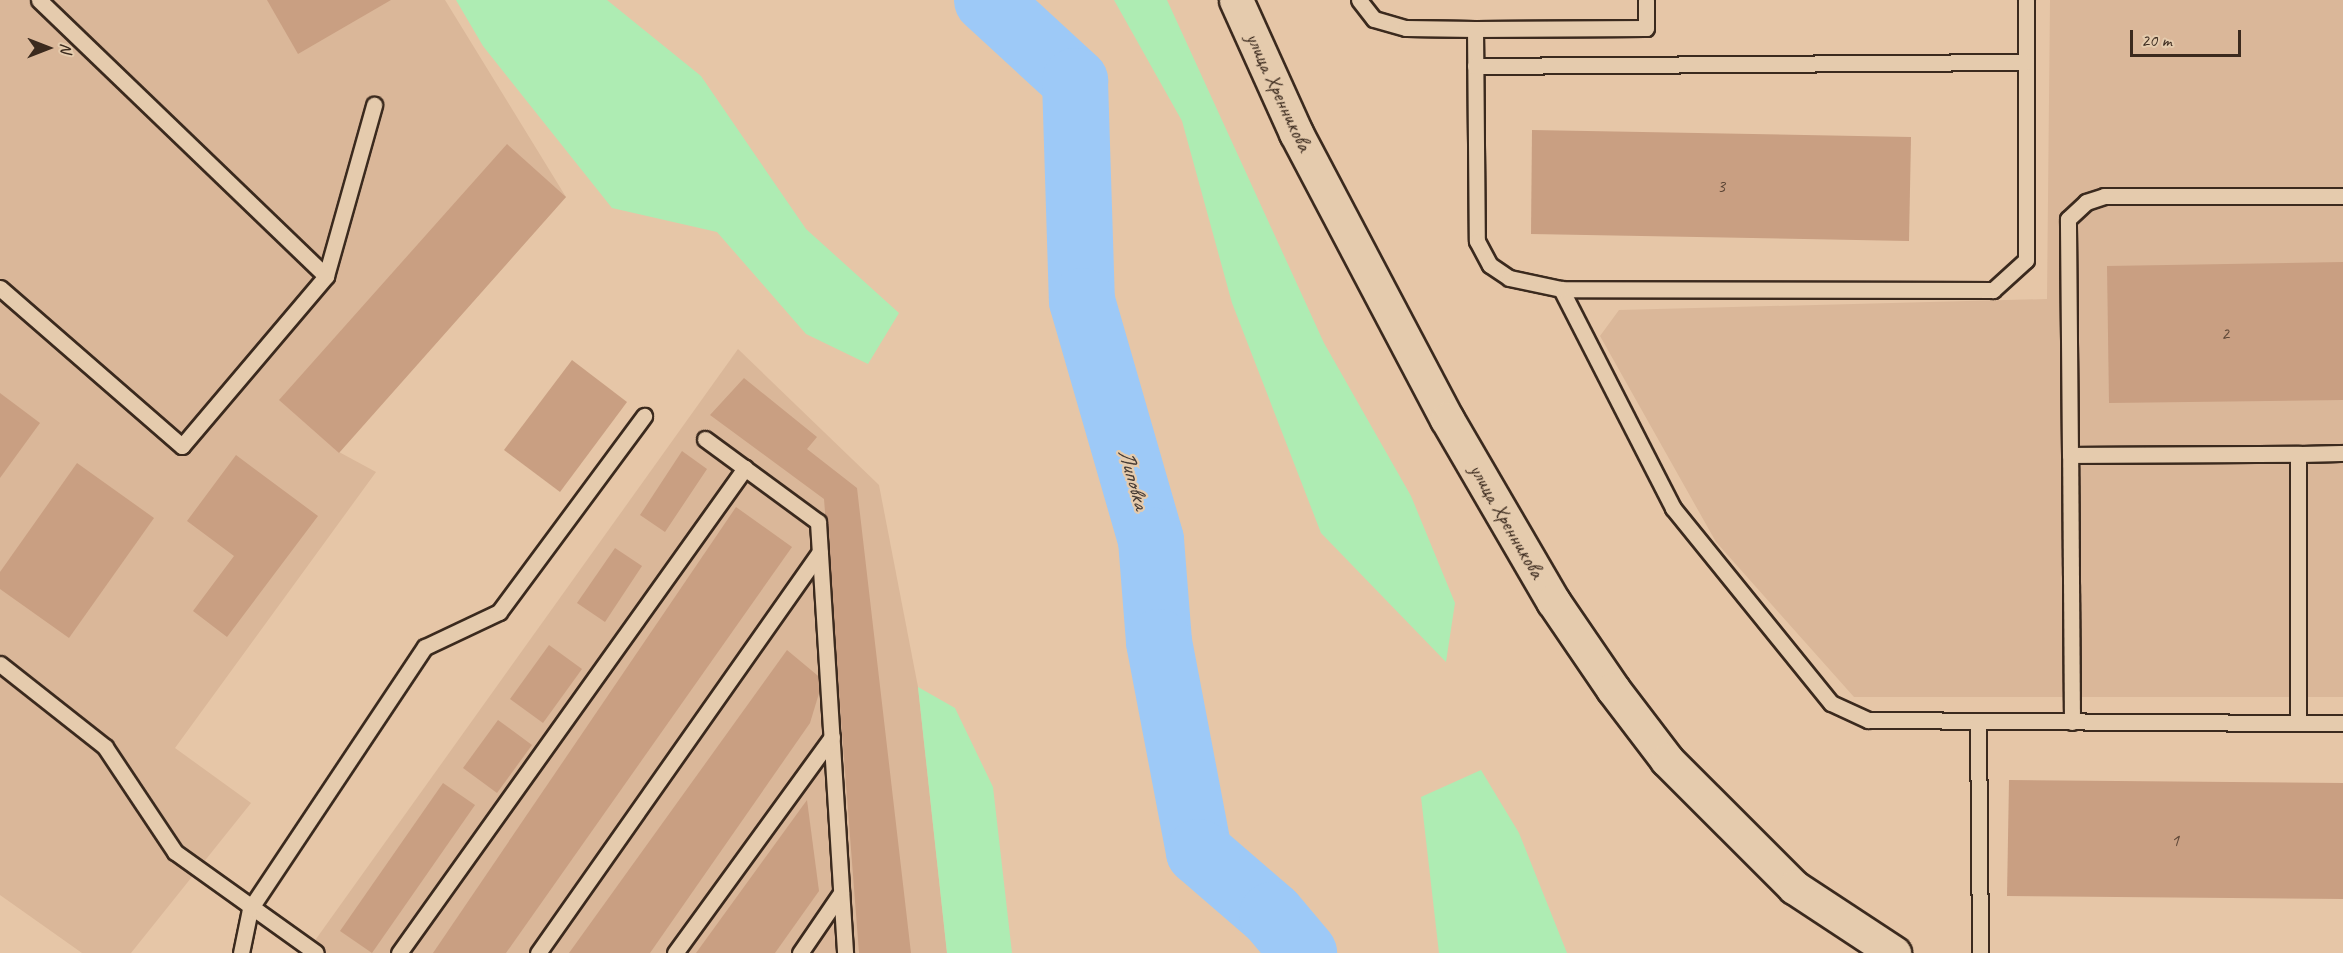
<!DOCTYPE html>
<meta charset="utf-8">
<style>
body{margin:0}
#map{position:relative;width:2343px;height:953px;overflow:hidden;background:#e6c6a7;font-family:Caveat,sans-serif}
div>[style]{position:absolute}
.built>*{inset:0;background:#dab799}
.green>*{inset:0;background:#aeecb3}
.river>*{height:66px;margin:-33px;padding:0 33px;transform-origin:33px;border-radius:33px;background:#9dc9f7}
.building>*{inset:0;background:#c99f82}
.roads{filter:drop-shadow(2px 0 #3b2a1e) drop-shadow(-2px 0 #3b2a1e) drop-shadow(0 2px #3b2a1e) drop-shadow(0 -2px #3b2a1e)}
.lane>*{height:15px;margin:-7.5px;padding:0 7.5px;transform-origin:7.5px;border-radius:7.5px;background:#e5cbad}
.secondary>*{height:33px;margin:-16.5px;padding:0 16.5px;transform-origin:16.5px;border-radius:16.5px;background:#e5cbad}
span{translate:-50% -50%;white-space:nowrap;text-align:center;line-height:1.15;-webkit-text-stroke:4.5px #e5cbad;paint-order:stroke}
.number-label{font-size:18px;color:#5e4737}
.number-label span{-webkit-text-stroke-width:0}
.street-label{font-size:21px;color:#3b2a1e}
.water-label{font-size:22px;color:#453a34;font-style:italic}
.north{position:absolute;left:18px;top:18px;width:60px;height:60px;-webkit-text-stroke:4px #e5cbad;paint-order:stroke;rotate:90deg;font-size:16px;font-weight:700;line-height:24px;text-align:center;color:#3b2a1e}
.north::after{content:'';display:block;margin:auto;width:21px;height:27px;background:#3b2a1e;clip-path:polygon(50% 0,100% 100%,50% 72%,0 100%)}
.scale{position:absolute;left:2130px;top:30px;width:111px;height:27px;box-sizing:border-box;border:3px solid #3b2a1e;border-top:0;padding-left:8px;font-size:18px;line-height:21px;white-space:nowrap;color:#3b2a1e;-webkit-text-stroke:4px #e5cbad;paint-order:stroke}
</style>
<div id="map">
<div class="built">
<div style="clip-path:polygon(0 0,445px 0,566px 197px,339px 452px,376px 472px,175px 748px,251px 803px,131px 953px,82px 953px,0 895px)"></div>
<div style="clip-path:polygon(2050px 0,2343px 0,2343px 697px,1854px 697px,1716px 542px,1600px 336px,1619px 310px,2047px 299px)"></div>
<div style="clip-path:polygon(738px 349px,879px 485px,918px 687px,947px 953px,306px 953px)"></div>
</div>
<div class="green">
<div style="clip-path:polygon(456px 0,607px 0,701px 76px,806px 229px,899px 313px,868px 364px,806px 334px,717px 232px,612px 208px,483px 46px)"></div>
<div style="clip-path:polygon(1114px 0,1167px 0,1324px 343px,1411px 496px,1455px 603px,1446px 662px,1321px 533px,1232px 303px,1182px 121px)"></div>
<div style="clip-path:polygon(918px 687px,955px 708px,993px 787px,1012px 953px,947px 953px)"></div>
<div style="clip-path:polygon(1481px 770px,1519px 833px,1567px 953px,1439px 953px,1421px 797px)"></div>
</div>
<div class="river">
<div style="left:987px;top:0;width:120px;rotate:42.6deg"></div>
<div style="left:1075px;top:81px;width:220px;rotate:88.2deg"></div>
<div style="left:1082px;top:301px;width:249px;rotate:73.9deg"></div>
<div style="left:1151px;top:540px;width:102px;rotate:85.5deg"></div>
<div style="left:1159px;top:642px;width:214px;rotate:79.2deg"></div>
<div style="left:1199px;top:852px;width:96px;rotate:40.8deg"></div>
<div style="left:1272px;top:915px;width:50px;rotate:49.9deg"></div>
</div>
<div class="building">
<div style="clip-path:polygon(267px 0,391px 0,298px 54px)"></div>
<div style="clip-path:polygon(1532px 130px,1911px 137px,1909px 241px,1531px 234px)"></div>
<div style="clip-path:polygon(507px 144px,566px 197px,339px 453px,279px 400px)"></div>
<div style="clip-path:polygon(2343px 262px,2343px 400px,2109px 403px,2107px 266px)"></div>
<div style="clip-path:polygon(572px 360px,627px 402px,560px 492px,504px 450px)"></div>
<div style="clip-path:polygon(744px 378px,817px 437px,807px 449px,857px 488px,911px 953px,859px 953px,824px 499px,710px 415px)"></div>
<div style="clip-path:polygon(0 393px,40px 423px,0 478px)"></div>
<div style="clip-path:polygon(682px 451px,707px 469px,665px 532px,640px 515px)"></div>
<div style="clip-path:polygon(236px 455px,318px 516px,227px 637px,193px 611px,234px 556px,187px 521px)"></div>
<div style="clip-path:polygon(77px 463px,154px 518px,69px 638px,0 589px,0 572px)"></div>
<div style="clip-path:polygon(736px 507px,792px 547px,506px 953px,433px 953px)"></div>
<div style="clip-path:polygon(615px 548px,642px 566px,605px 622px,577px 603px)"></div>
<div style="clip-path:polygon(549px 645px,582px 669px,543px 723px,510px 699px)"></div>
<div style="clip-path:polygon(787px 650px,823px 680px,810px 723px,650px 953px,569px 953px)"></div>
<div style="clip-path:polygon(498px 720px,532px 745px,497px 793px,463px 768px)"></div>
<div style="clip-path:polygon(2009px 780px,2343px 783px,2343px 899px,2007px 896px)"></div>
<div style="clip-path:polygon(443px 783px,475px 805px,372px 953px,340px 931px)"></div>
<div style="clip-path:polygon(807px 800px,819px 891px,775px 953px,696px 953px)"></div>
</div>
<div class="roads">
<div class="lane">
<div style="left:39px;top:0;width:398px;rotate:43.9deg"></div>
<div style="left:1359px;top:0;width:24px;rotate:52deg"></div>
<div style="left:1374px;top:19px;width:33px;rotate:16deg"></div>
<div style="left:1406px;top:28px;width:69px;rotate:0.8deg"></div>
<div style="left:1475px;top:29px;width:171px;rotate:-0.3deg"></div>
<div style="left:1646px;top:28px;width:28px;rotate:-90deg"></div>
<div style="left:2026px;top:0;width:260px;rotate:90deg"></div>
<div style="left:2026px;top:260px;width:45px;rotate:137.7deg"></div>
<div style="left:1993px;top:290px;width:432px;rotate:-179.9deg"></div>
<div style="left:1561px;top:289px;width:246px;rotate:62.9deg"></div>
<div style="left:1673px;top:508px;width:251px;rotate:51deg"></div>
<div style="left:1831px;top:703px;width:41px;rotate:24.7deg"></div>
<div style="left:1868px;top:720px;width:475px;rotate:0.4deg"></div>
<div style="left:1475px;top:29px;width:212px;rotate:89.5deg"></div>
<div style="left:1477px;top:241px;width:27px;rotate:62deg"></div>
<div style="left:1490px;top:265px;width:23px;rotate:34deg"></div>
<div style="left:1509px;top:278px;width:53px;rotate:11.9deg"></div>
<div style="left:1475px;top:66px;width:551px;rotate:-0.42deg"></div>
<div style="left:0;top:288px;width:241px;rotate:41deg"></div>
<div style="left:182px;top:446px;width:223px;rotate:-49.7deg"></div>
<div style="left:326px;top:276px;width:178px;rotate:-74.3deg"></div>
<div style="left:705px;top:439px;width:140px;rotate:36.3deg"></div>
<div style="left:818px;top:522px;width:432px;rotate:86.4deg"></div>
<div style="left:2298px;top:454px;width:45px;rotate:-1.3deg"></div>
<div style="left:2070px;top:455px;width:236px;rotate:-90.5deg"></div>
<div style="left:2068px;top:219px;width:25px;rotate:-43deg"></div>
<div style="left:2086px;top:202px;width:19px;rotate:-18deg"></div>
<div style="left:2104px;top:196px;width:239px"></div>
<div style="left:0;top:664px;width:134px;rotate:38.3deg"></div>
<div style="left:105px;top:747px;width:126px;rotate:56.3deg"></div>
<div style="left:175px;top:852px;width:173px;rotate:35.6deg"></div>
<div style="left:1978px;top:721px;width:232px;rotate:89.5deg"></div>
<div style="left:2072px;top:722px;width:267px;rotate:-90.4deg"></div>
<div style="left:2070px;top:455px;width:228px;rotate:-0.3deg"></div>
<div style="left:2298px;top:454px;width:269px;rotate:90deg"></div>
<div style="left:241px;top:953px;width:45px;rotate:-78.4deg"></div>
<div style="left:250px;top:909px;width:315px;rotate:-56.3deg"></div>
<div style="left:425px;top:647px;width:82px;rotate:-25.3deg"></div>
<div style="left:499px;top:612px;width:244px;rotate:-53.5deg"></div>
<div style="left:399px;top:953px;width:596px;rotate:-54.5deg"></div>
<div style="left:538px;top:953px;width:490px;rotate:-54.9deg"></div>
<div style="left:675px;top:953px;width:267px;rotate:-54deg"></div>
<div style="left:800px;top:953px;width:73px;rotate:-55.7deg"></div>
</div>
<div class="secondary">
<div style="left:1236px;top:0;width:146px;rotate:65.7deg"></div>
<div style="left:1296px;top:133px;width:323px;rotate:62.2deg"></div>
<div style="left:1447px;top:419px;width:211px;rotate:59.8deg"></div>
<div style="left:1553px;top:601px;width:107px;rotate:55.7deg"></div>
<div style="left:1613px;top:689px;width:89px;rotate:52.7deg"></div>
<div style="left:1667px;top:760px;width:180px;rotate:45deg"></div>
<div style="left:1794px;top:887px;width:120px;rotate:33.4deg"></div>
</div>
</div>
<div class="number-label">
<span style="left:1721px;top:186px">3</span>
<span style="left:2225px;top:333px">2</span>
<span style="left:2175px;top:840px">1</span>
</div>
<div class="street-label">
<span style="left:1279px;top:92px;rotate:65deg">улица Хренникова</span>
<span style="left:1507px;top:521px;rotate:60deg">улица Хренникова</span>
</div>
<div class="water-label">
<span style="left:1133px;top:479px;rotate:74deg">Липовка</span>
</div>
<div class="north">N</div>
<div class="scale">20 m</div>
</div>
